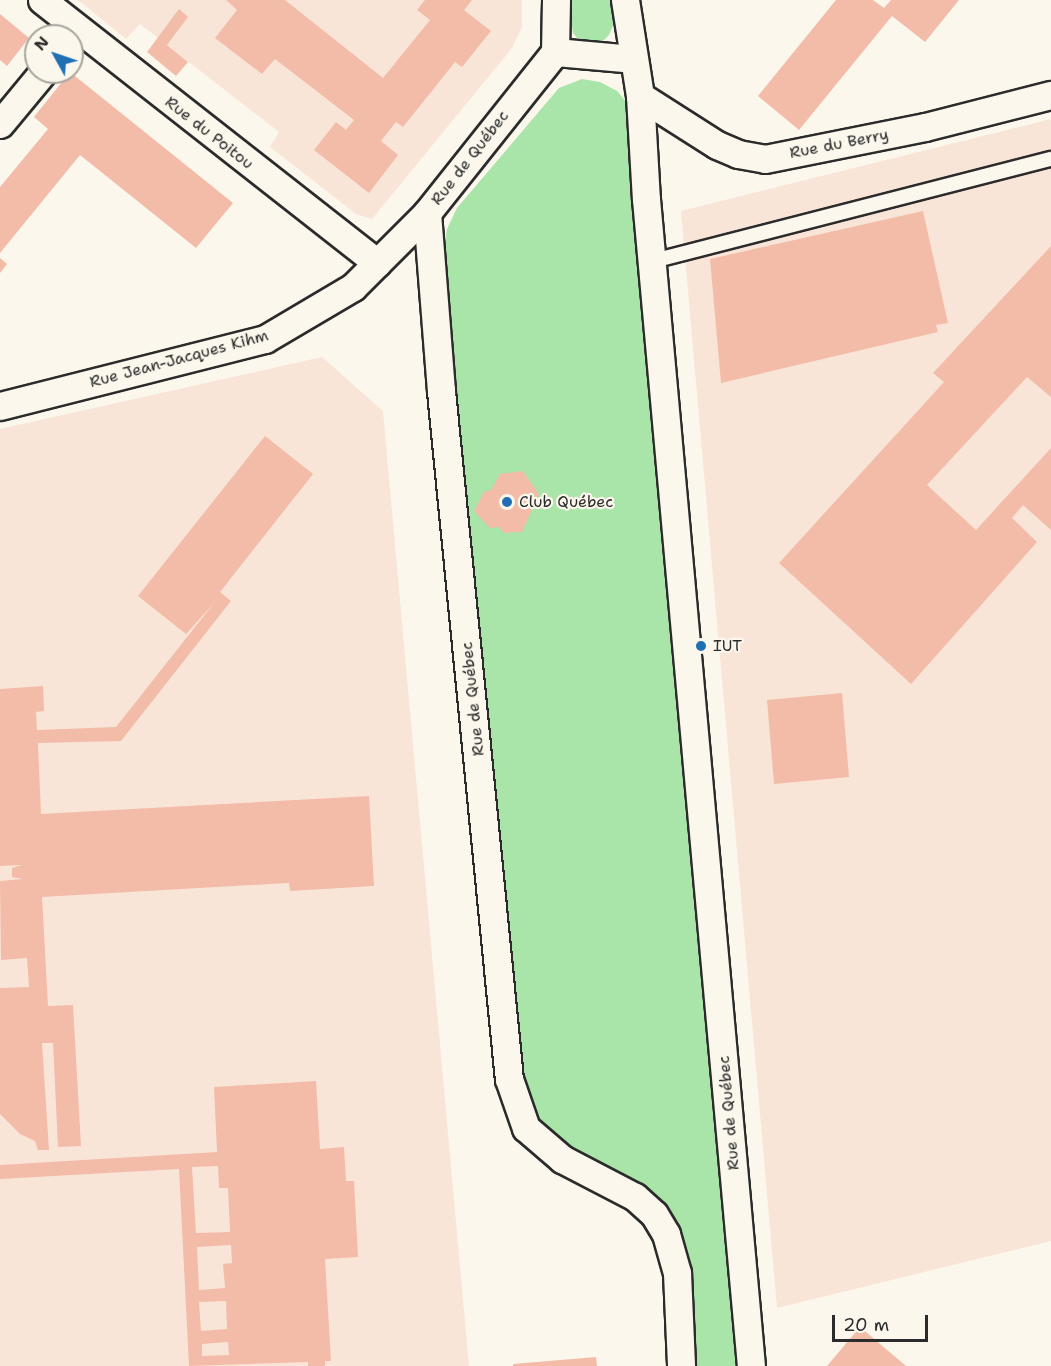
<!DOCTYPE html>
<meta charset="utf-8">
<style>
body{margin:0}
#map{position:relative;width:1051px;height:1366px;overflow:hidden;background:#fbf7ec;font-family:"Shantell Sans",sans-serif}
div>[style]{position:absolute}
.built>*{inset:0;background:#f9e5d8}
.green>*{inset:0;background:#a9e4a9}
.building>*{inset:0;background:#f3bca8}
.roads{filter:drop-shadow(2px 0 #2b2b2b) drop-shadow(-2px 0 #2b2b2b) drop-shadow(0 2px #2b2b2b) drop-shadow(0 -2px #2b2b2b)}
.service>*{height:14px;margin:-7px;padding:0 7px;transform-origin:7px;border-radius:7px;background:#fbf7ec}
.minor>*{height:27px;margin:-13.5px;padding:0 13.5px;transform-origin:13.5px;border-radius:13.5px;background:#fbf7ec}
.dots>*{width:16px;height:16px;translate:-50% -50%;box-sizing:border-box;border:3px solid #fbf7ec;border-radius:50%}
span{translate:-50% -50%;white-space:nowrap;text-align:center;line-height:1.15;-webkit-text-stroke:4.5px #fbf7ec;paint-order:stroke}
.street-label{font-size:16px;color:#2b2b2b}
.poi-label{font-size:16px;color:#2b2b2b}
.left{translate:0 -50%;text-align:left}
.north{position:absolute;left:24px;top:24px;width:60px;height:60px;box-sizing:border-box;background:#fbf7ec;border:2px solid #a8a59f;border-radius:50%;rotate:310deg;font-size:16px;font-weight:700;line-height:24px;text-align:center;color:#2b2b2b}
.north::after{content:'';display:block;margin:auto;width:21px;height:27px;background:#1f6fb2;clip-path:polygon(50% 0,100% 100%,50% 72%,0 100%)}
.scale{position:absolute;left:832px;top:1315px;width:96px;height:27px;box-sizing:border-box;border:3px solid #2b2b2b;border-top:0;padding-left:8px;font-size:18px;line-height:21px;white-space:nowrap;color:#2b2b2b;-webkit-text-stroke:4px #fbf7ec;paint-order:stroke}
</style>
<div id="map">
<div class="built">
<div style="clip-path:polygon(78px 0,522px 0,522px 27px,512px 48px,372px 219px,356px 214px,270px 147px,279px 132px,140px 24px,126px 39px)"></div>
<div style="clip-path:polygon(1051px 119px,1051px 1241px,777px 1308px,681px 211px)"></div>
<div style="clip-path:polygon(322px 357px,383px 411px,469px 1366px,0 1366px,0 429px)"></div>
</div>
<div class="green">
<div style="clip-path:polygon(568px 0,613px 0,614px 23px,609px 35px,601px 43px,580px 41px,573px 33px)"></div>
<div style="clip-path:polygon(582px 79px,600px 82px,617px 91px,628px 104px,744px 1366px,695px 1366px,687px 1267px,644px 1189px,620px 1172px,560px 1145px,541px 1127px,517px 1081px,443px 254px,447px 229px,457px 208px,559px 88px)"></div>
</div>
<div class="building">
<div style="clip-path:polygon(226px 0,285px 0,383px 78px,430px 20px,417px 10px,425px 0,472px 0,464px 10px,491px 31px,462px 67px,455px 62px,403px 127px,396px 122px,381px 141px,398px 155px,369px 193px,314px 150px,336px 122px,346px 130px,354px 120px,275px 59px,262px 74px,215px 38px,237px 10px)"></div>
<div style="clip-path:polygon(836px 0,873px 0,884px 8px,891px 0,959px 0,925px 42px,892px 16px,799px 130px,758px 96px)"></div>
<div style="clip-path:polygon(179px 9px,188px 17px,167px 45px,188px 62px,176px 76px,147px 52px)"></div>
<div style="clip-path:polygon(0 14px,29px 38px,7px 66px,0 60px)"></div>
<div style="clip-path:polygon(70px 72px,233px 203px,196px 248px,80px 155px,0 253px,0 187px,48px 129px,34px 117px)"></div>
<div style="clip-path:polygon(923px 211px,948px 323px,936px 325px,938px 332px,721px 383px,710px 259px)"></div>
<div style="clip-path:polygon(1051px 246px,1051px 397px,1027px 377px,927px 485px,976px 530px,1051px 448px,1051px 530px,1023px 505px,1012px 518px,1037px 542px,911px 684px,779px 563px,944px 382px,933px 373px)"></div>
<div style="clip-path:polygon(0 258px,7px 264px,0 273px)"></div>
<div style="clip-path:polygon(265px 436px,313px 474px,220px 592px,231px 601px,121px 741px,38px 743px,41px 814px,369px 796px,374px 886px,290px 891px,289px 883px,42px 897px,48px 1006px,73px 1005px,81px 1146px,58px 1147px,53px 1043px,42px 1043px,49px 1150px,38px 1150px,35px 1141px,20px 1134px,0 1114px,0 988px,29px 987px,27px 958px,1px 960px,0 881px,23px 879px,12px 877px,12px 868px,22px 865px,0 866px,0 689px,43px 686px,44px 711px,36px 712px,37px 730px,116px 727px,214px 603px,186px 634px,138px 596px)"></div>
<div style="clip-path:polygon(523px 471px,539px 494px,522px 532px,504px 533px,499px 527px,490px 528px,474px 511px,484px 492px,491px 490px,500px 474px)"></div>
<div style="clip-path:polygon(842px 693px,849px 777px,774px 784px,767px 700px)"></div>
<div style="clip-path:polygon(evenodd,316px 1081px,320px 1149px,344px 1147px,346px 1181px,354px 1181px,358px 1257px,325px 1259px,331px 1361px,325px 1361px,325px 1366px,308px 1366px,308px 1362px,189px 1366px,179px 1169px,0 1179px,0 1165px,217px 1152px,214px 1087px,316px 1081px,218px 1166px,219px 1188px,228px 1188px,230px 1232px,196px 1233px,192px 1167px,218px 1166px,316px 1081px,231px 1245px,232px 1263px,223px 1264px,225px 1288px,199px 1290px,197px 1247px,231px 1245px,316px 1081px,226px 1301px,227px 1329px,201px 1331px,199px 1302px,226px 1301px,316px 1081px,228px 1342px,229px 1355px,202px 1356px,202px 1344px,228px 1342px)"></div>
<div style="clip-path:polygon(860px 1327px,906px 1366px,827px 1366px)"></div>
<div style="clip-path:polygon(596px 1357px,597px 1366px,513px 1366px,513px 1364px)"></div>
</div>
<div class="roads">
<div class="service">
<div style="left:653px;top:261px;width:411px;rotate:-14.4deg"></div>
</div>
<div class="minor">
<div style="left:42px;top:0;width:426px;rotate:38.1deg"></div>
<div style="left:556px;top:0;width:52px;rotate:91.1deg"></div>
<div style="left:555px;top:52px;width:206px;rotate:128.5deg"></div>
<div style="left:427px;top:213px;width:179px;rotate:85.5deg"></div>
<div style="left:441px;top:391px;width:691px;rotate:84.36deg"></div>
<div style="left:509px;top:1079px;width:52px;rotate:70.9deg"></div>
<div style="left:526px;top:1128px;width:48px;rotate:40.7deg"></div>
<div style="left:562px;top:1159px;width:82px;rotate:27.5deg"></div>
<div style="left:635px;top:1197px;width:25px;rotate:42deg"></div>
<div style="left:654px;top:1214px;width:23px;rotate:59deg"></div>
<div style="left:666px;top:1234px;width:41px;rotate:74.2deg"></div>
<div style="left:677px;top:1273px;width:93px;rotate:87.5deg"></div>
<div style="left:625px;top:0;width:97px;rotate:81.1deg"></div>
<div style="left:640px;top:96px;width:103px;rotate:86.7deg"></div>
<div style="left:646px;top:199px;width:1172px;rotate:84.86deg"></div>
<div style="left:555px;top:52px;width:78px;rotate:5.1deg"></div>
<div style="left:640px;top:96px;width:91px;rotate:32.5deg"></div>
<div style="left:717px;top:145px;width:23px;rotate:23deg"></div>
<div style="left:738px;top:154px;width:27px;rotate:10deg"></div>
<div style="left:765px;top:159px;width:163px;rotate:-11.3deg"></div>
<div style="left:925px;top:127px;width:130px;rotate:-14.3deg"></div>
<div style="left:0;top:124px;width:67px;rotate:-50.4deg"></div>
<div style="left:0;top:406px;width:273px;rotate:-14.2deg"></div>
<div style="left:265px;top:339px;width:102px;rotate:-30.6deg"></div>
<div style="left:353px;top:287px;width:105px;rotate:-45deg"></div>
</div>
</div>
<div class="dots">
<div style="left:507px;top:502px;background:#1f6fb2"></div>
<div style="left:701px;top:646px;background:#1f6fb2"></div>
</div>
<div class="street-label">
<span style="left:209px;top:133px;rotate:38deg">Rue du Poitou</span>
<span style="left:839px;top:144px;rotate:-11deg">Rue du Berry</span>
<span style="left:470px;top:158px;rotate:-52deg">Rue de Québec</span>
<span style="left:179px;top:359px;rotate:-15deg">Rue Jean-Jacques Kihm</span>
<span style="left:473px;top:699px;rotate:-96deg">Rue de Québec</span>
<span style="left:729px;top:1113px;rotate:-95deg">Rue de Québec</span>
</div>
<div class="poi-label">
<span class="left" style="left:519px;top:502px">Club Québec</span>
<span class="left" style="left:713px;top:646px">IUT</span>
</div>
<div class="north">N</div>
<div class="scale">20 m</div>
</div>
